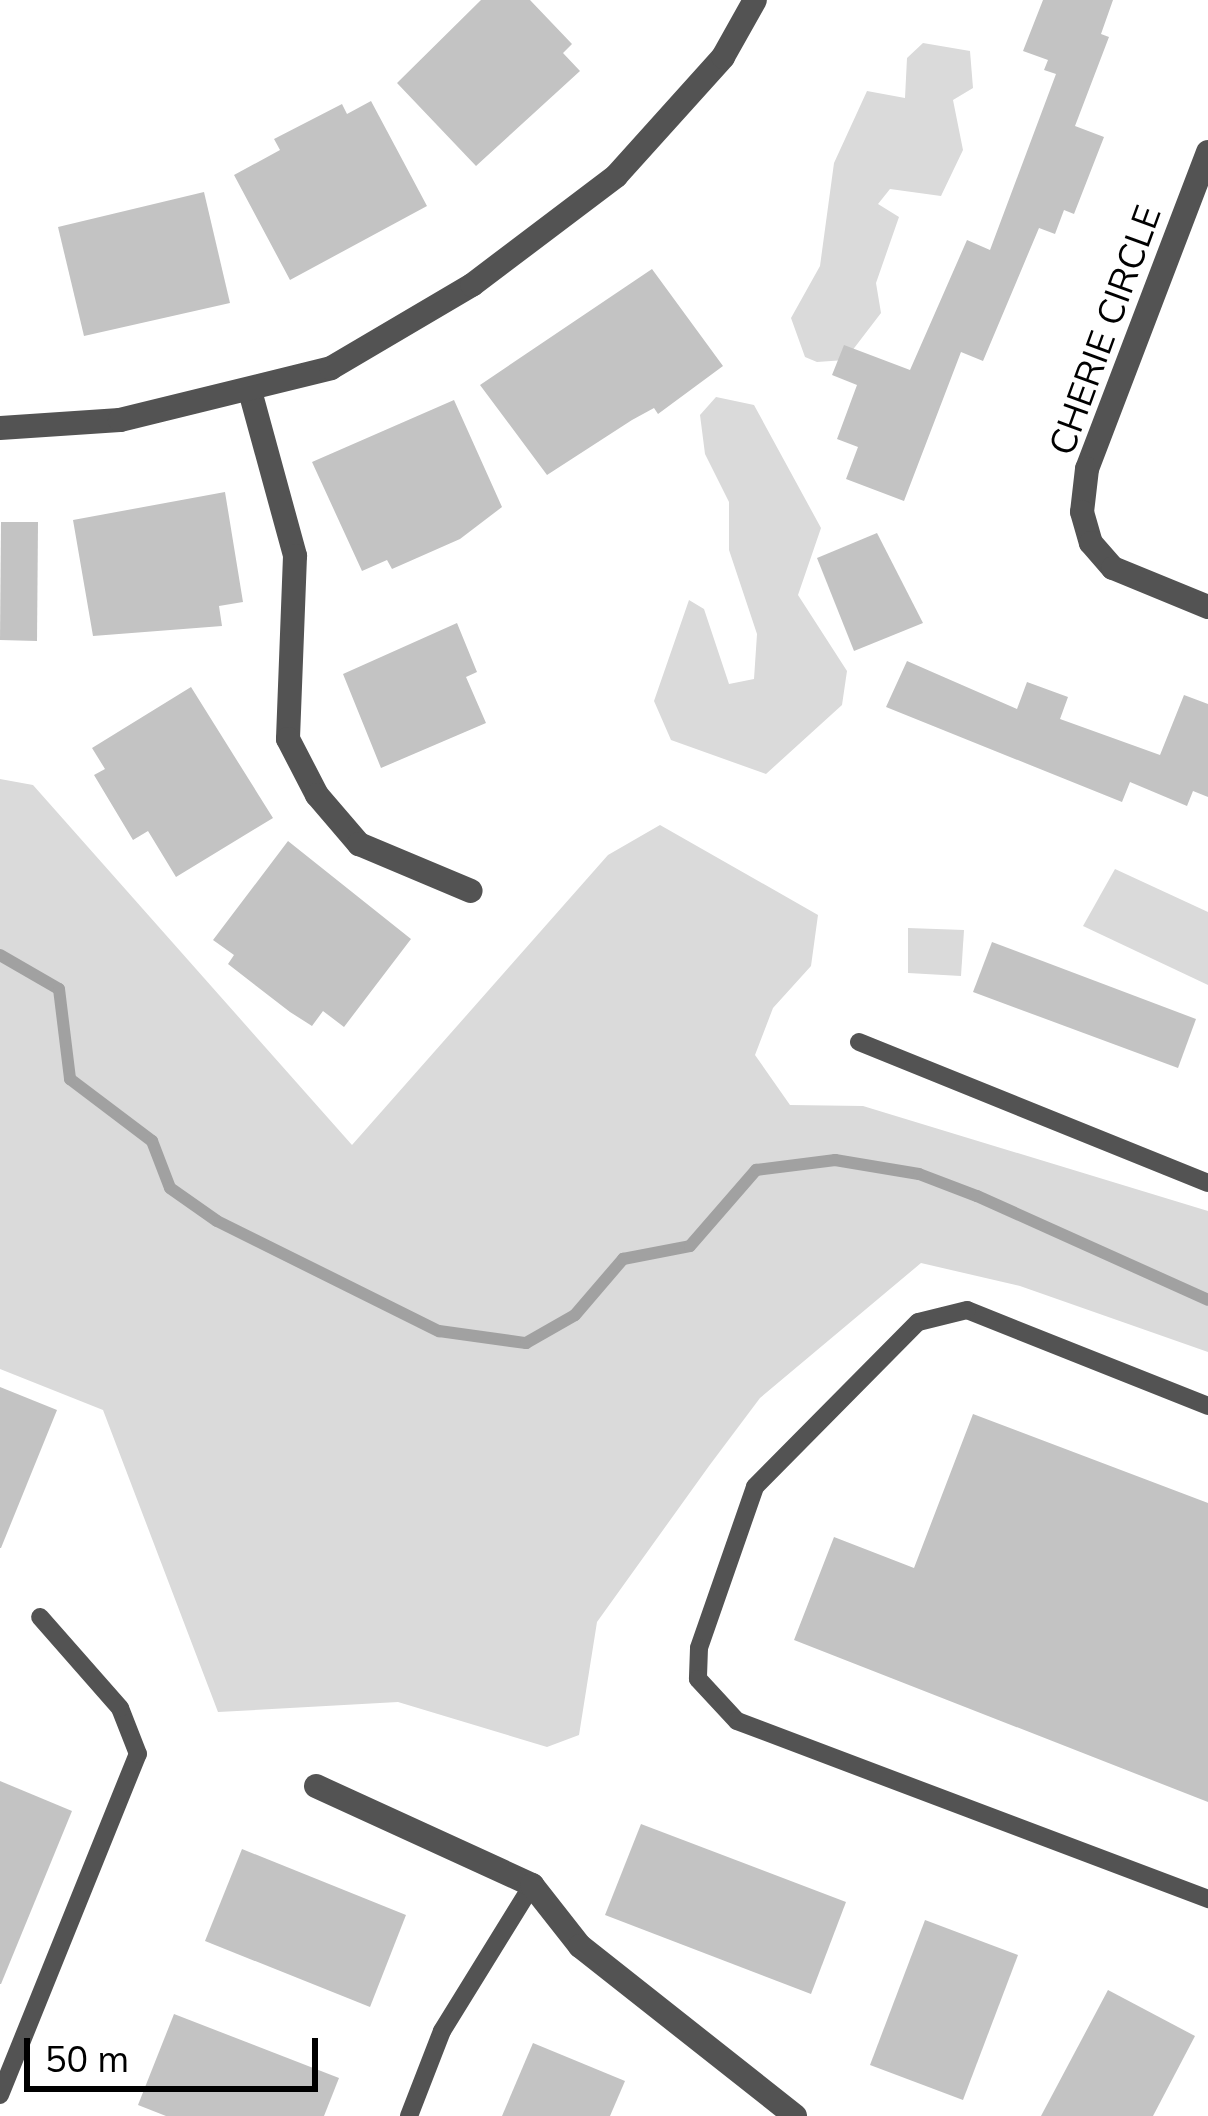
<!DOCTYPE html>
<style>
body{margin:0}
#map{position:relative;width:1208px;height:2116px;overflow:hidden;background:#fff;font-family:Mulish,sans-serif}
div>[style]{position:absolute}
.green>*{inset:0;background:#dadada}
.stream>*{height:12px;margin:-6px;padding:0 6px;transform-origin:6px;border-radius:6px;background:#a1a1a1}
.building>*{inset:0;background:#c3c3c3}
.service>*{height:18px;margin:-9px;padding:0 9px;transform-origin:9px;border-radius:9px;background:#535353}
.minor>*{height:24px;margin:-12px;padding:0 12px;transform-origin:12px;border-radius:12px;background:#535353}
span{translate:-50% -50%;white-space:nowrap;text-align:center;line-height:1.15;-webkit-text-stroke:10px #fff;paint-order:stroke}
.street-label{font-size:36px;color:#000}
.scale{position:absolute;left:24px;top:2038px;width:294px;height:54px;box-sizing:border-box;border:6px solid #000;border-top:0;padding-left:15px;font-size:36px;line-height:42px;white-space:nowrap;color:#000;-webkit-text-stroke:9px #fff;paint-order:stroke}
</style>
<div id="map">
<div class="green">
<div style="clip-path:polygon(923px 43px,970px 51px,973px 88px,953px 100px,963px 150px,941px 196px,890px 189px,878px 204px,899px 217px,876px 283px,881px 313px,845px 360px,817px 362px,805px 357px,791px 318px,820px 266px,834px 163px,867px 91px,905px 98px,907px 58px)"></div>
<div style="clip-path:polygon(716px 397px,754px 405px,821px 528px,798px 595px,847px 671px,842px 705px,766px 774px,671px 740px,654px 701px,689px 600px,704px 609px,729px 684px,754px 679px,757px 634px,729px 550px,729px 502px,705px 454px,700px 415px)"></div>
<div style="clip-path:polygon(0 779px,33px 785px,352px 1145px,608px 855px,660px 825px,818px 915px,811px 966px,773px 1008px,755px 1055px,790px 1105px,863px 1106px,1208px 1211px,1208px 1352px,1020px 1286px,921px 1263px,760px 1398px,709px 1466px,597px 1622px,579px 1735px,547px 1747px,398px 1702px,218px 1712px,103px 1410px,0 1369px)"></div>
<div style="clip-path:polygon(1115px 869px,1208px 912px,1208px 985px,1083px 926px)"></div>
<div style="clip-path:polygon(908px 928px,964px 930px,961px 976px,908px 973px)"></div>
</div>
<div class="stream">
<div style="left:0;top:955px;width:68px;rotate:30deg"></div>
<div style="left:59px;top:989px;width:91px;rotate:83deg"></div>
<div style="left:70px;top:1079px;width:103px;rotate:37.1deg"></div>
<div style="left:152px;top:1141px;width:50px;rotate:69deg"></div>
<div style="left:170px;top:1188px;width:57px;rotate:35.1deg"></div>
<div style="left:217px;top:1221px;width:248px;rotate:26.4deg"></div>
<div style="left:439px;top:1331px;width:88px;rotate:7.9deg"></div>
<div style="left:526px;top:1343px;width:56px;rotate:-29.7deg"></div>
<div style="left:575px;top:1315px;width:74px;rotate:-49.4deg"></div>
<div style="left:623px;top:1259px;width:68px;rotate:-11deg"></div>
<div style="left:690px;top:1246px;width:101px;rotate:-49deg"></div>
<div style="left:756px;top:1170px;width:80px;rotate:-7.2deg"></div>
<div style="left:835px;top:1160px;width:85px;rotate:9.5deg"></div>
<div style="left:919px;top:1174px;width:62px;rotate:20.8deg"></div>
<div style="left:977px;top:1196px;width:253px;rotate:24.2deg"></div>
</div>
<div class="building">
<div style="clip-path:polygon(481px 0,530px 0,572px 44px,563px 53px,580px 71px,476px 166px,397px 83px)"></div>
<div style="clip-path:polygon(1043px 0,1113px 0,1101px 34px,1109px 37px,1075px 126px,1104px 137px,1074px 214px,1064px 210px,1055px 234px,1039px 228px,983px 361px,961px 352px,904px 501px,846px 479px,858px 447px,837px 439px,857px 385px,832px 375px,844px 345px,910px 370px,967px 240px,990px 250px,1056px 74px,1044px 70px,1048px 60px,1023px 51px)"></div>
<div style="clip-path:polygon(371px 101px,427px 206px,290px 280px,234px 175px,280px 150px,274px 139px,342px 104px,347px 114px)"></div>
<div style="clip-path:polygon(204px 192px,230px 303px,84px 336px,58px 227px)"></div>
<div style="clip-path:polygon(652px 269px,723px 366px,658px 414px,654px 408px,632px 420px,547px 475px,480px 385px)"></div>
<div style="clip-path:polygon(454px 400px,502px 507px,460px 539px,392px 569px,387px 560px,362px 571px,312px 462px)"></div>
<div style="clip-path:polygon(225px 492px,243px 602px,219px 606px,222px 626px,93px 636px,73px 520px)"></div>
<div style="clip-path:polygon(1px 522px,38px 522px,37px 641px,0 640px)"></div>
<div style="clip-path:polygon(877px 533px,923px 623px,854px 651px,817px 558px)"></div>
<div style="clip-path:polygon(457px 623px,477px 672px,466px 677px,486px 723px,381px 768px,343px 674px)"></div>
<div style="clip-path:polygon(907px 661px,1017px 709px,1027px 682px,1068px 697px,1060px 719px,1160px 755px,1184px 695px,1208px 704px,1208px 797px,1193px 791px,1187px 806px,1130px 782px,1122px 802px,886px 707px)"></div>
<div style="clip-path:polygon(191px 687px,273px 818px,176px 877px,148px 831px,133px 840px,94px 775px,105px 769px,92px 748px)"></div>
<div style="clip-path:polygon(288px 841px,411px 939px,344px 1027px,323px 1011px,312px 1026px,290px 1012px,228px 964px,234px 955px,213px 940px)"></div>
<div style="clip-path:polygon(992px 942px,1196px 1019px,1178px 1068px,973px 992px)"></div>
<div style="clip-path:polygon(0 1387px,57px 1410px,1px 1548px,0 1548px)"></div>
<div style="clip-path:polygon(973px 1414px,1208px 1503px,1208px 1802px,794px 1640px,834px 1537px,914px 1568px)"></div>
<div style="clip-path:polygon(0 1781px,72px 1811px,1px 1984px,0 1984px)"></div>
<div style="clip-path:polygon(641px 1824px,846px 1902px,811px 1994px,605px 1915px)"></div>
<div style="clip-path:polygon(242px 1849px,406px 1915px,370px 2007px,205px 1941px)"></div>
<div style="clip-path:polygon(925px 1920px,1018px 1955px,963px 2100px,870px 2065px)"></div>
<div style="clip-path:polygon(1108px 1990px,1195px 2036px,1153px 2116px,1041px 2116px)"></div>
<div style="clip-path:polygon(174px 2014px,339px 2078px,324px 2116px,166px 2116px,138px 2105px)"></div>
<div style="clip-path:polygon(533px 2043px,625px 2081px,610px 2116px,502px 2116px)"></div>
</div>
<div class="service">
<div style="left:859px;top:1042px;width:376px;rotate:22deg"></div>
<div style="left:1208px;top:1406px;width:259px;rotate:-158.3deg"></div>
<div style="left:967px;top:1310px;width:50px;rotate:166.2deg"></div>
<div style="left:918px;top:1322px;width:232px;rotate:134.7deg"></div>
<div style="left:755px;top:1487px;width:170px;rotate:109.2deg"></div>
<div style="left:699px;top:1648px;width:31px;rotate:92deg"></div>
<div style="left:698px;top:1679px;width:57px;rotate:47.1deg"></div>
<div style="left:737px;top:1721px;width:504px;rotate:20.7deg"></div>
<div style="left:0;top:2095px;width:368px;rotate:-68deg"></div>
<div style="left:138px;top:1754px;width:49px;rotate:-111.4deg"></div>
<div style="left:120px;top:1708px;width:121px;rotate:-131.3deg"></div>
<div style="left:409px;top:2116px;width:91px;rotate:-68.8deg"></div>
<div style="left:442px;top:2031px;width:172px;rotate:-58.3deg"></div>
</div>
<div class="minor">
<div style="left:1208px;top:152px;width:339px;rotate:110.9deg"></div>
<div style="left:1087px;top:469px;width:43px;rotate:96.6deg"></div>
<div style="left:1082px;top:512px;width:32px;rotate:74deg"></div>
<div style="left:1091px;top:543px;width:33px;rotate:49deg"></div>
<div style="left:1113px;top:568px;width:103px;rotate:22.3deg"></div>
<div style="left:250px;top:391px;width:171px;rotate:74.7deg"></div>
<div style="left:295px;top:556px;width:183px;rotate:92.2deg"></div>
<div style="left:288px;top:739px;width:63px;rotate:62.6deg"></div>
<div style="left:317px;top:795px;width:65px;rotate:49.4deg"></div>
<div style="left:359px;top:844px;width:121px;rotate:22.8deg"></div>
<div style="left:0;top:428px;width:120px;rotate:-3.8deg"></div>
<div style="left:120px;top:420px;width:217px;rotate:-13.8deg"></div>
<div style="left:331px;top:368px;width:164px;rotate:-30.5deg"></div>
<div style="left:472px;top:285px;width:181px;rotate:-37.1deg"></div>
<div style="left:616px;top:176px;width:160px;rotate:-48deg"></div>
<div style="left:723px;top:57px;width:65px;rotate:-60.7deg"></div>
<div style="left:316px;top:1786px;width:238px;rotate:24.6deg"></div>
<div style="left:532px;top:1885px;width:78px;rotate:51.8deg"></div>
<div style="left:580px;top:1946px;width:274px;rotate:38.3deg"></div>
</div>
<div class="street-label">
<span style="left:1104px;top:330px;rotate:-70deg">CHERIE CIRCLE</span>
</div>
<div class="scale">50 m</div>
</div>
